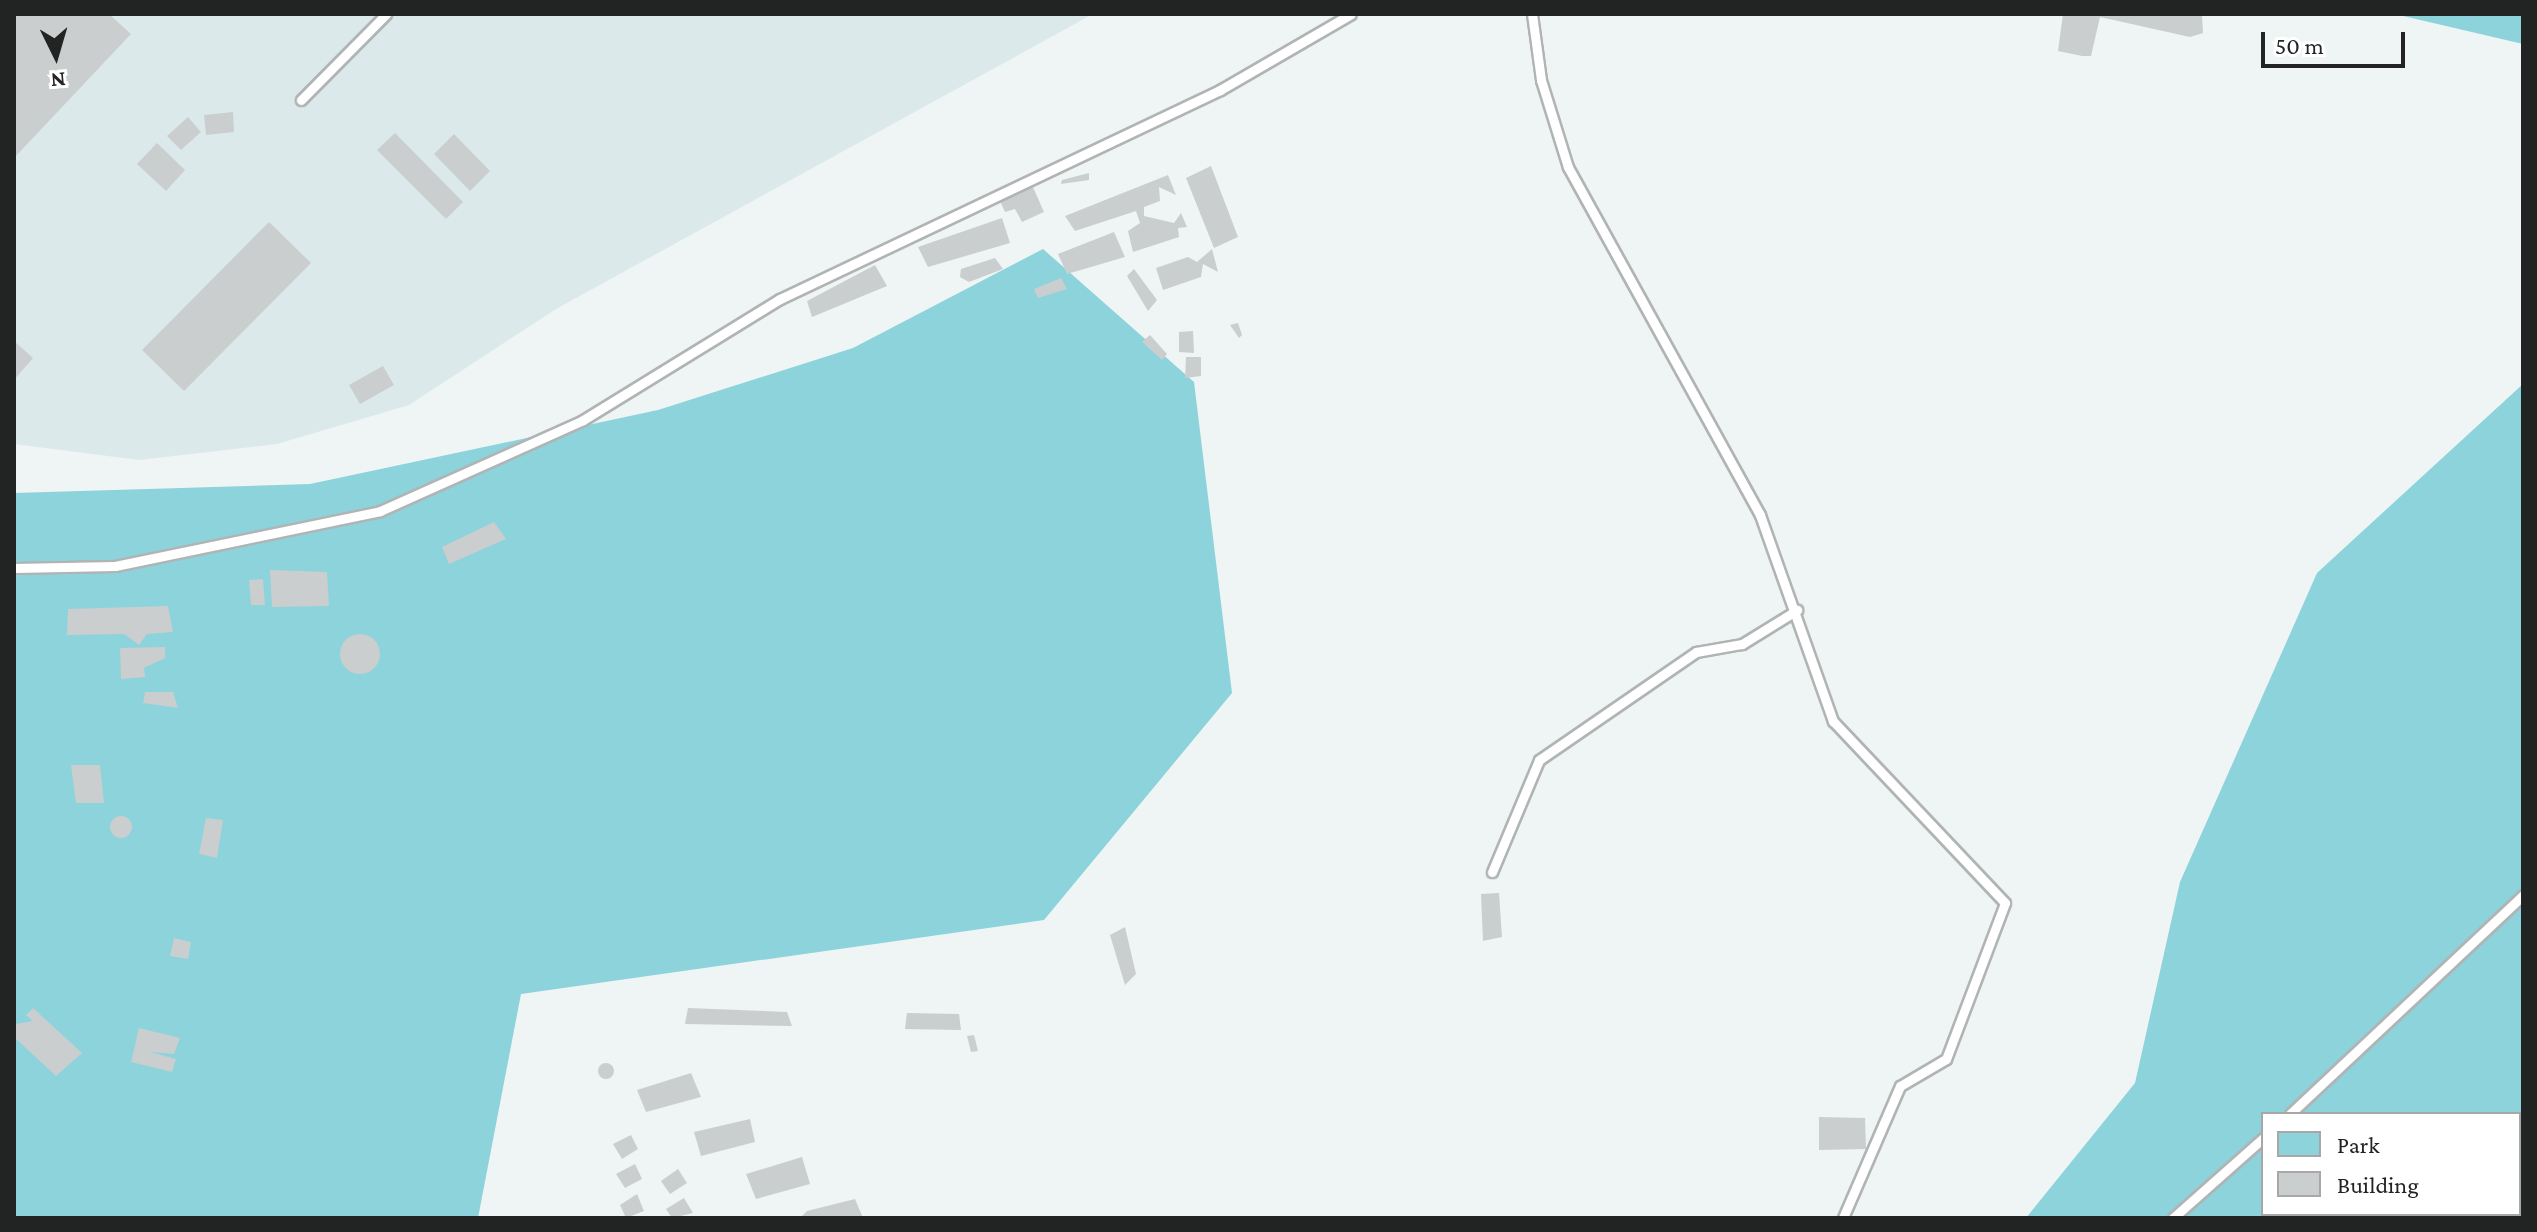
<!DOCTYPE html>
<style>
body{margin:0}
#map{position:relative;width:2537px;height:1232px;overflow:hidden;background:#eff4f4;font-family:"Crimson Pro",serif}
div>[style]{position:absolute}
.built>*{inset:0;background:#dce9eb}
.green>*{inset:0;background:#8cd3dc}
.building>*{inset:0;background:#cacece}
.round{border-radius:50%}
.roads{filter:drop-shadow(2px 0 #b0b4b4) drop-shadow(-2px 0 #b0b4b4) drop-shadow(0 2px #b0b4b4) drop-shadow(0 -2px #b0b4b4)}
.lane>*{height:9px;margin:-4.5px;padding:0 4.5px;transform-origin:4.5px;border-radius:4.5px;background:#fff}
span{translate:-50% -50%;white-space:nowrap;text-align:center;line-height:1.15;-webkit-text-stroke:7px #fff;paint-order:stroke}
.frame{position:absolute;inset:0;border:16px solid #222424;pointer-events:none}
.legend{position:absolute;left:2261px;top:1112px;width:260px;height:104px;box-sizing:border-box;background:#fff;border:2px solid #a7a7a7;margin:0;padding:10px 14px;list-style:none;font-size:24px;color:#222424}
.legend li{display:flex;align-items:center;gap:16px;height:40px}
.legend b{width:40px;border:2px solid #a7a7a7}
.north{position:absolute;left:16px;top:16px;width:80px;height:80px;-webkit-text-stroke:6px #fff;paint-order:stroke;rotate:175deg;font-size:22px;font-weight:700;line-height:32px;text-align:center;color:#222424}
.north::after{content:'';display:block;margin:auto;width:28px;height:36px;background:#222424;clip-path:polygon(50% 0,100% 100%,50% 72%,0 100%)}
.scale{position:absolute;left:2261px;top:32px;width:144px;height:36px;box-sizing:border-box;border:4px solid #222424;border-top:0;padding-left:10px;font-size:24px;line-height:28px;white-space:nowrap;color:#222424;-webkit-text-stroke:6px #fff;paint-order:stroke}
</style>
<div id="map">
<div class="built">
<div style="clip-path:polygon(14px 14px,1093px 14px,556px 309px,409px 405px,277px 444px,139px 460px,14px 444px)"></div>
</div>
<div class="green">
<div style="clip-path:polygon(2523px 14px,2523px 44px,2399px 15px,2399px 14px)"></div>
<div style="clip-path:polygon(1043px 249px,1194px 382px,1232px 693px,1044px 920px,521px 994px,478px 1218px,14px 1218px,14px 493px,310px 484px,658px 410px,853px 348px)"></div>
<div style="clip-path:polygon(evenodd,2523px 384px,2523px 1218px,2026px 1218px,2135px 1083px,2180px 882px,2317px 573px,2523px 384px,2263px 1114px,2519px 1114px,2519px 1214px,2263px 1214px,2263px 1114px)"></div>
</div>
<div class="building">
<div style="clip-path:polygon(14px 14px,109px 14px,131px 34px,14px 158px)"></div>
<div style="clip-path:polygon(2063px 14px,2202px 14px,2203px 33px,2190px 37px,2100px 17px,2091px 56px,2082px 56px,2058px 51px)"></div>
<div style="clip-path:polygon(233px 112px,234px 132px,206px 135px,204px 115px)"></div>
<div style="clip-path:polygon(188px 117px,201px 132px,181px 150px,167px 136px)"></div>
<div style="clip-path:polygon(395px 133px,463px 202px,446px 219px,377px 150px)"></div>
<div style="clip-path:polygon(454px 134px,490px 171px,470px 191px,434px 154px)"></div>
<div style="clip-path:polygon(157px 143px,185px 170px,166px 191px,137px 164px)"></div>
<div style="clip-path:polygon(1211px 166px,1238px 237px,1214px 248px,1186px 178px)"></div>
<div style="clip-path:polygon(1089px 173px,1089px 180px,1061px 184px,1062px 180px)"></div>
<div style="clip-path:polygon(1168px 175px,1176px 195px,1159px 187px,1160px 201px,1144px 207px,1144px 216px,1174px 223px,1181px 213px,1187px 227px,1178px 228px,1179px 237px,1133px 252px,1128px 231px,1140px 223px,1136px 211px,1075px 231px,1065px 216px)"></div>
<div style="clip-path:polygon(1032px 185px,1044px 212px,1022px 222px,1015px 209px,1005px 212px,999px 199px)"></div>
<div style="clip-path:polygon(1002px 218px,1010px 243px,928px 267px,918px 247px)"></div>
<div style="clip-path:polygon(269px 222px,311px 263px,184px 391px,142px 350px)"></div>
<div style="clip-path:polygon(1114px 232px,1125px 257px,1067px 274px,1058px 254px)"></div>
<div style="clip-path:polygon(1212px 249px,1218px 272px,1203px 264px,1201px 277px,1163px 290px,1156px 268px,1188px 257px,1197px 262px)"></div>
<div style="clip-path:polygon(995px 258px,1003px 269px,969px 282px,960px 277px,961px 269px)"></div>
<div style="clip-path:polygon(875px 265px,887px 286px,812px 317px,807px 301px)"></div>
<div style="clip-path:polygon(1134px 269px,1157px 300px,1148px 311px,1127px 276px)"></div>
<div style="clip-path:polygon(1061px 278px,1067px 289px,1038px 298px,1034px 289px)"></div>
<div style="clip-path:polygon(1238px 323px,1242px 335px,1239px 338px,1230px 325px)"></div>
<div style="clip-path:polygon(1193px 331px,1194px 353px,1179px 352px,1179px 332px)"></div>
<div style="clip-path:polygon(1150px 335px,1167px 354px,1162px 360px,1142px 342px)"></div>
<div style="clip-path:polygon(14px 341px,33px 358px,14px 380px)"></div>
<div style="clip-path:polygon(1186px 357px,1201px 357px,1201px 376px,1185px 378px)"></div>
<div style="clip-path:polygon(383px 366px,394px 385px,360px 404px,349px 385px)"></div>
<div style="clip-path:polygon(494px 522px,506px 539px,449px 564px,442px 547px)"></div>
<div style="clip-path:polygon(270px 570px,327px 572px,329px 606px,272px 607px)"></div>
<div style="clip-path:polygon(263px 579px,265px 605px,251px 605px,249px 580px)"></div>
<div style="clip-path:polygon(168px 606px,173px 632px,147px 634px,139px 645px,124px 634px,67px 635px,68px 609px)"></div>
<div class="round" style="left:340px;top:634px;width:40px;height:40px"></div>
<div style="clip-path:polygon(165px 647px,165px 658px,144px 668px,145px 677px,121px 679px,120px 648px)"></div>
<div style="clip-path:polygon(145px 692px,173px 692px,178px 708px,143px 703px)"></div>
<div style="clip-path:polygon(71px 765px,100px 765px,104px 803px,76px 803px)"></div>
<div class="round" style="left:110px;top:816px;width:22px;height:22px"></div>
<div style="clip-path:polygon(206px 818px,223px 820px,217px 858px,199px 854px)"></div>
<div style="clip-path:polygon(1499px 893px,1502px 937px,1483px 941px,1481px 894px)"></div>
<div style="clip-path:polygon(1125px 927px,1136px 974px,1125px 985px,1110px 935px)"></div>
<div style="clip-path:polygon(174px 938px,191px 942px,188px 959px,170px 956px)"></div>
<div style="clip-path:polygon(33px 1008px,82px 1053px,56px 1076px,14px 1037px,16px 1024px,33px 1021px,26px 1015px)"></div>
<div style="clip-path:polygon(688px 1008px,787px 1012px,792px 1026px,685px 1024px)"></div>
<div style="clip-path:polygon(959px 1014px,961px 1030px,905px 1029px,907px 1013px)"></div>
<div style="clip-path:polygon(139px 1028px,180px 1038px,174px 1054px,150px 1052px,176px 1059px,172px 1072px,131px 1062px)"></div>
<div style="clip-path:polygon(974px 1035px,978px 1051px,971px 1052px,967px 1036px)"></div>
<div class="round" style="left:598px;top:1063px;width:16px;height:16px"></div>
<div style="clip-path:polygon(691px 1073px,701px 1097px,646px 1112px,637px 1090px)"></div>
<div style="clip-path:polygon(1819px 1117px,1865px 1118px,1866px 1149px,1819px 1150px)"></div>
<div style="clip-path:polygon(750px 1119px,755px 1142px,701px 1156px,694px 1132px)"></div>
<div style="clip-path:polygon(631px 1135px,638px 1149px,622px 1159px,613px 1144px)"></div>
<div style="clip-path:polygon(802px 1157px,810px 1184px,756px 1199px,746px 1174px)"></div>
<div style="clip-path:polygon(635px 1164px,642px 1179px,625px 1188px,616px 1174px)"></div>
<div style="clip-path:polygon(678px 1169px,687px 1183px,670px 1194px,661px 1181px)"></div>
<div style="clip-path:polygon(637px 1194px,644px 1211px,626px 1218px,620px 1205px)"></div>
<div style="clip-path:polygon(684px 1198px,693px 1213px,672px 1218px,666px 1209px)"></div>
<div style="clip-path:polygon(855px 1199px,863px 1218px,800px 1218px,807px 1211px)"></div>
</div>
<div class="roads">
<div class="lane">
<div style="left:1532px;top:14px;width:67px;rotate:82.2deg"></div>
<div style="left:1541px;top:80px;width:91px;rotate:72.8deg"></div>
<div style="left:1568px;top:167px;width:397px;rotate:61.1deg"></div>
<div style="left:1760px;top:515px;width:219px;rotate:70.5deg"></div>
<div style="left:1833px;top:721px;width:250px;rotate:46.6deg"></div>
<div style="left:2005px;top:903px;width:167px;rotate:110.7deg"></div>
<div style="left:1946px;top:1059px;width:53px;rotate:149.6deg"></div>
<div style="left:1900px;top:1086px;width:144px;rotate:113.4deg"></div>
<div style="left:301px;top:100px;width:121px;rotate:-45.3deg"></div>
<div style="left:14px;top:568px;width:101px;rotate:-1.1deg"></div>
<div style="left:115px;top:566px;width:271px;rotate:-11.7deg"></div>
<div style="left:380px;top:511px;width:222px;rotate:-24.1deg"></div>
<div style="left:583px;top:420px;width:231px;rotate:-31.6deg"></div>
<div style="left:780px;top:299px;width:487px;rotate:-25.4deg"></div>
<div style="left:1220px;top:90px;width:151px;rotate:-30.1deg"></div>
<div style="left:1492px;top:872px;width:121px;rotate:-67.2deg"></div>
<div style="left:1539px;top:760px;width:191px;rotate:-34.5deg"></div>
<div style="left:1696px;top:652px;width:47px;rotate:-9.9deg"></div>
<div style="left:1742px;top:644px;width:65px;rotate:-31.7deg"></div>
<div style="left:2290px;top:1114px;width:320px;rotate:-43.2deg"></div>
<div style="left:2173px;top:1218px;width:120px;rotate:-41.6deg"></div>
</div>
</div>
<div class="frame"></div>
<ul class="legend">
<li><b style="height:22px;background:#8cd3dc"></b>Park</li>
<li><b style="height:22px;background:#cacece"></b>Building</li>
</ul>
<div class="north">N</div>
<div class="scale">50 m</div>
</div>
